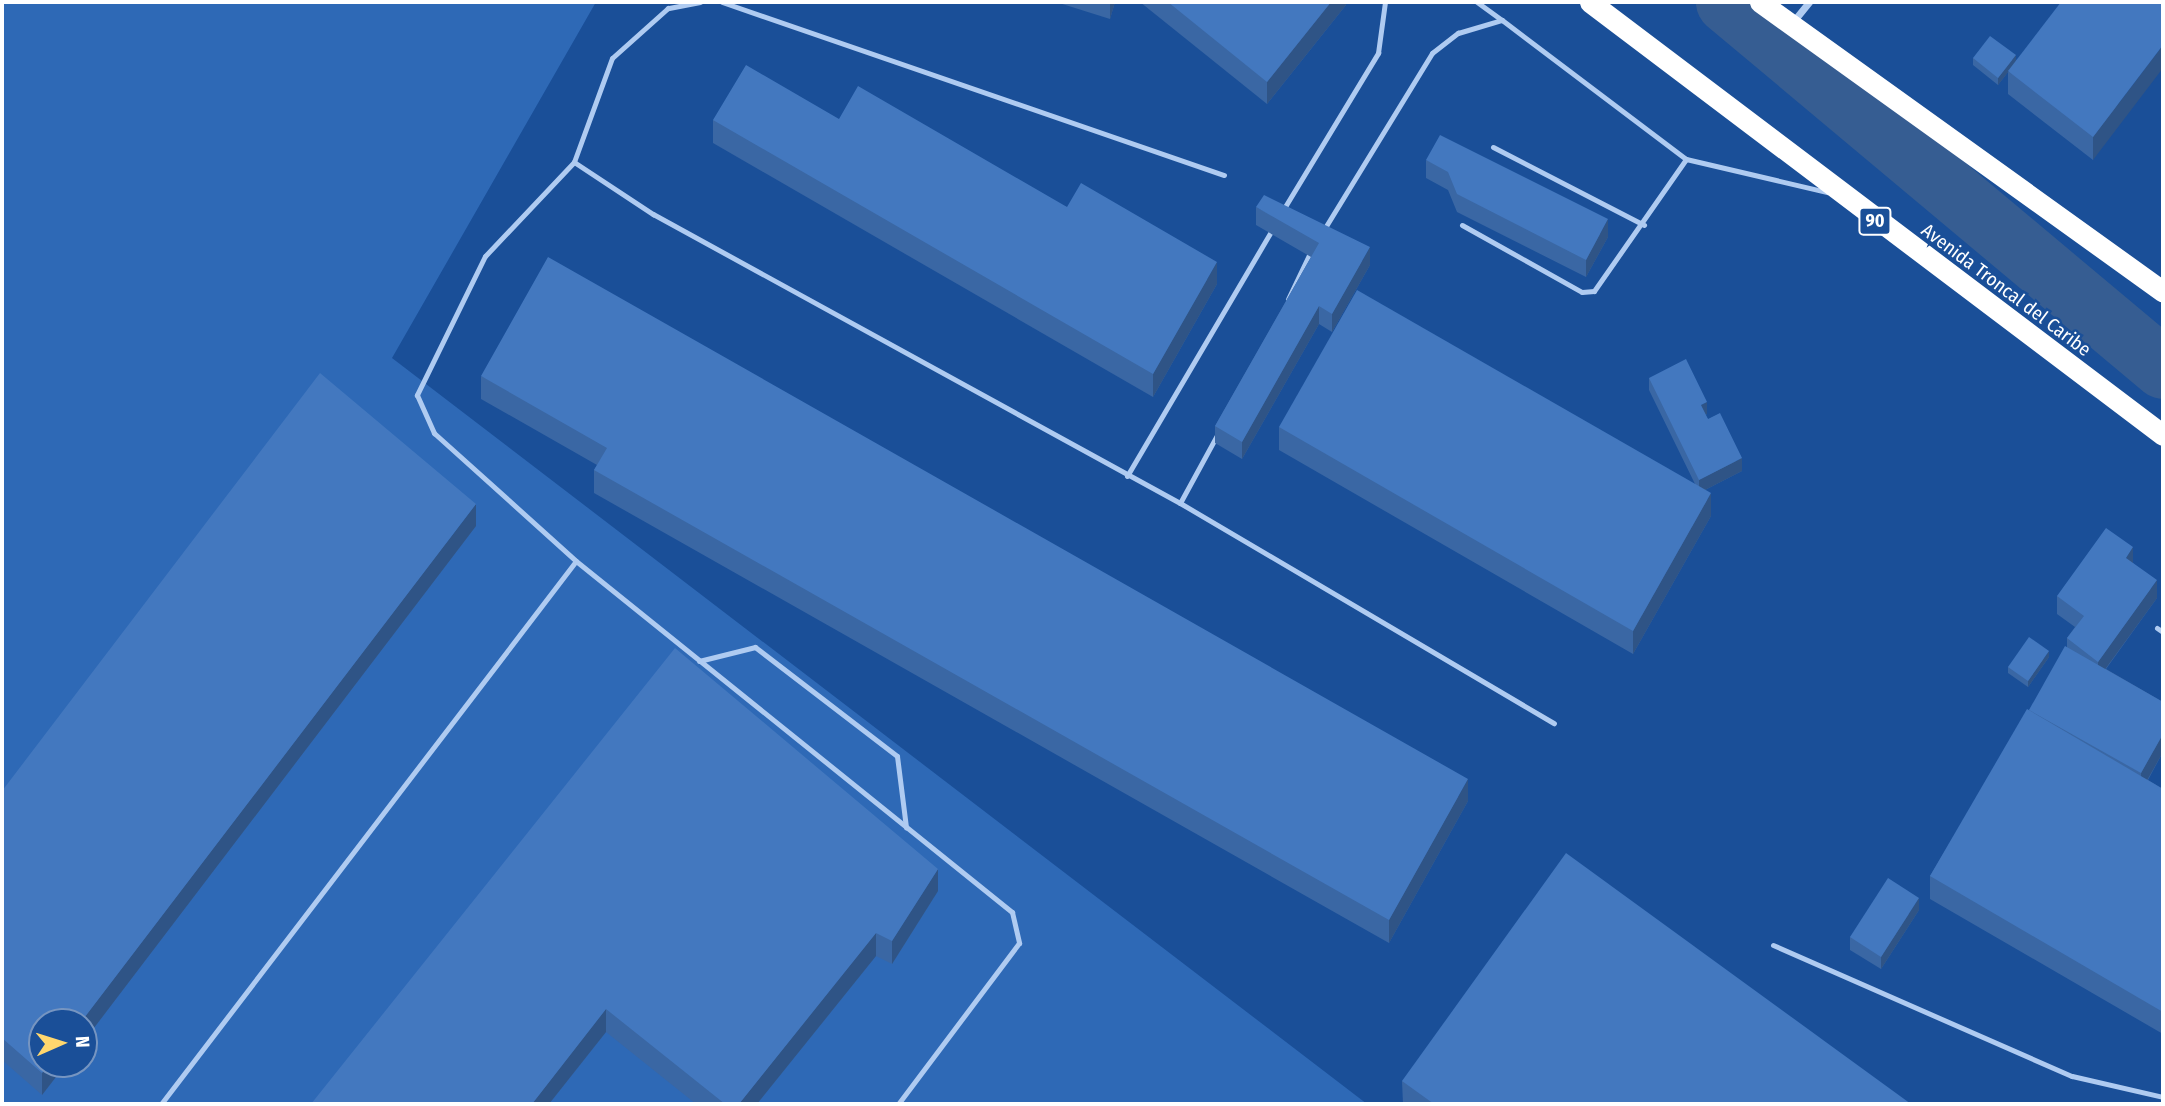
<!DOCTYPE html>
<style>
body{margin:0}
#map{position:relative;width:2165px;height:1106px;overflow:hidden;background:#1a4f98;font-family:"Fira Sans Condensed",sans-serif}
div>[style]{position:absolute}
.green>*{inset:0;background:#2e69b6}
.river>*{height:61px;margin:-30.5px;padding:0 30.5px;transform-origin:30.5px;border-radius:30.5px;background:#365d92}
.lane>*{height:5px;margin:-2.5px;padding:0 2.5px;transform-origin:2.5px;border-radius:2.5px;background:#afcbf1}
.street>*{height:7px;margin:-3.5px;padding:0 3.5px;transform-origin:3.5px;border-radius:3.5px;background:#afcbf1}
.highway>*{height:21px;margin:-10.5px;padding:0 10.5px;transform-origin:10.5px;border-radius:10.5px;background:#fff}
.wall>*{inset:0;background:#3a67a4}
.shaded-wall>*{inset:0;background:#2f5486}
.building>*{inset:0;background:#4378bf}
span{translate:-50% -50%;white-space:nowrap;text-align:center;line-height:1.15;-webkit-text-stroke:5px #1a4f98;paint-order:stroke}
.shield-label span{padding:2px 5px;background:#1a4f98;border:2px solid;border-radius:5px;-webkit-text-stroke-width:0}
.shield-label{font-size:18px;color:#fff;font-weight:700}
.street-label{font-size:19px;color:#fff}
.frame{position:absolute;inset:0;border:4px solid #fff;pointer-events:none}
.north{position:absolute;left:28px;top:1008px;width:70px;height:70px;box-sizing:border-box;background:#1a4f98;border:2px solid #7695c1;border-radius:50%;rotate:87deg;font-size:19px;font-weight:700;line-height:28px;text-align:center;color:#fff}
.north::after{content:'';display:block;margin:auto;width:24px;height:32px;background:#ffd76e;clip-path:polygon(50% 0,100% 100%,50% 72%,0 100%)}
</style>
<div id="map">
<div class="green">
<div style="clip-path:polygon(evenodd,2px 2px,596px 2px,392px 358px,1367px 1104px,2px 1104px,2px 2px,42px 1022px,84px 1022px,84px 1064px,42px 1064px,42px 1022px)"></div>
</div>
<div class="river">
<div style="left:1726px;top:2px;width:570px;rotate:39.95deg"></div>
</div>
<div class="lane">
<div style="left:700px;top:2px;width:33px;rotate:169deg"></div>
<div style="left:668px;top:8px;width:75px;rotate:138.2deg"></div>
<div style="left:612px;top:58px;width:111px;rotate:110.1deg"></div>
<div style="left:574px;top:162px;width:95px;rotate:33.4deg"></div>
<div style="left:653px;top:214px;width:601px;rotate:28.74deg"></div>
<div style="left:1180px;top:503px;width:434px;rotate:30.5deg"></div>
<div style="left:722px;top:2px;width:531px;rotate:19.02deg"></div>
<div style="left:1477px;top:2px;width:31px;rotate:36deg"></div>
<div style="left:1493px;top:147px;width:170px;rotate:27.3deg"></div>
<div style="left:574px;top:162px;width:129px;rotate:133.4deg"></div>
<div style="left:485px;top:256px;width:155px;rotate:116.1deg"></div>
<div style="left:417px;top:395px;width:42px;rotate:65.9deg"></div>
<div style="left:434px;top:433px;width:191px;rotate:42deg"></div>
<div style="left:576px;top:561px;width:560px;rotate:38.84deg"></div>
<div style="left:1012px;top:912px;width:32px;rotate:77deg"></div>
<div style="left:1019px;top:943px;width:201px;rotate:126.9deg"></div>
<div style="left:1283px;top:210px;width:184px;rotate:-58.8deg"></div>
<div style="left:1378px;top:53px;width:51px;rotate:-82.2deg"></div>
<div style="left:1462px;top:225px;width:137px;rotate:29.2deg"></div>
<div style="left:1582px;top:292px;width:12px;rotate:-5deg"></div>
<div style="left:1594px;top:291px;width:161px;rotate:-55.1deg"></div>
<div style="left:1323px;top:231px;width:209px;rotate:-58.5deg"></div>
<div style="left:1432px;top:53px;width:33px;rotate:-38deg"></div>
<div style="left:1458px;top:33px;width:46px;rotate:-16.5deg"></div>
<div style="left:1502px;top:20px;width:231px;rotate:37.1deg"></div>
<div style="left:1686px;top:159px;width:145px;rotate:13.2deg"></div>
<div style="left:1288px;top:299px;width:49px;rotate:-64.5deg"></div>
<div style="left:1127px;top:476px;width:282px;rotate:-59.5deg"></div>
<div style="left:1180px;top:503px;width:77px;rotate:-61.4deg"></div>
<div style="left:2157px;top:628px;width:7px;rotate:34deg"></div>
<div style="left:699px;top:661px;width:58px;rotate:-14deg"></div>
<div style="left:755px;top:647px;width:179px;rotate:37.5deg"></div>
<div style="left:897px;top:756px;width:72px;rotate:82.8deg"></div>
<div style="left:1773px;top:945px;width:326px;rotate:23.7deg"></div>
<div style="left:2072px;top:1076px;width:93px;rotate:13deg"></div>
<div style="left:161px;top:1104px;width:683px;rotate:-52.61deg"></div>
</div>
<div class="street">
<div style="left:1792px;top:23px;width:27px;rotate:-51deg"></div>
</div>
<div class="highway">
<div style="left:1590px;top:2px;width:718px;rotate:37.08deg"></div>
<div style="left:1760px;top:2px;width:496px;rotate:35.7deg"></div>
</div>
<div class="wall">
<div style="clip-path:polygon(1056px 2px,1115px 2px,1110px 19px)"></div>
<div style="clip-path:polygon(1140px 2px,1346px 2px,1346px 5px,1267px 104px)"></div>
<div style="clip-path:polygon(2163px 2px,2093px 160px,2008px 94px,2008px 72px,1998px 85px,1973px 65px,1973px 58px,2016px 60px)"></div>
<div style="clip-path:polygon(839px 119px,1067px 207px,1217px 284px,1153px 397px,713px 143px,713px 120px)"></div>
<div style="clip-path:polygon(1426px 160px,1608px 237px,1586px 277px,1457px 212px,1448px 190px,1426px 178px)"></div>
<div style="clip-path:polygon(1256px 207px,1370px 265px,1332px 332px,1319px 324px,1242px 459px,1215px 443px,1215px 426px,1311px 257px,1256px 225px)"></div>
<div style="clip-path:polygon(481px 376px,1468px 801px,1389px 943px,594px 493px,594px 470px,597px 465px,481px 399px)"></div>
<div style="clip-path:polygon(1649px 378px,1707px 414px,1705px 415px,1708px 419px,1742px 471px,1705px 490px,1711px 516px,1633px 654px,1279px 450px,1279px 427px,1695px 484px,1649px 390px)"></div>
<div style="clip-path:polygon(476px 526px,84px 1041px,84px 1022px,66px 1064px,42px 1095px,2px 1060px,2px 791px)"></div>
<div style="clip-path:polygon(2133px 563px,2157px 598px,2106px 669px,2163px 702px,2163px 752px,2148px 780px,2163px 789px,2163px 1034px,1930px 899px,1930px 876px,2067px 647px,2067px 638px,2075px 627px,2057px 614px,2057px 596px)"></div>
<div style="clip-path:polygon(2049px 657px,2028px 687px,2008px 673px,2008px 667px)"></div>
<div style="clip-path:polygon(938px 891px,892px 964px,876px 956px,757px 1104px,696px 1104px,606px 1032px,549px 1104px,311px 1104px)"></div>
<div style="clip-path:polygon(1919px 910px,1881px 969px,1850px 950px,1850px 937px)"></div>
<div style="clip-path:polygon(1402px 1081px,1911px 1104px,1403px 1104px)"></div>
</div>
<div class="shaded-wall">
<div style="clip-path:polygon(1110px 2px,1115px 2px,1110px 19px)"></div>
<div style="clip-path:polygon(1331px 2px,1346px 2px,1346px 5px,1267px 104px,1267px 82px)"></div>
<div style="clip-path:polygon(2163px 45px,2163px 68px,2093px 160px,2093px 137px)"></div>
<div style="clip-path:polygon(2016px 55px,2016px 62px,1998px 85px,1998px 78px)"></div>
<div style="clip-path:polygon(1608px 219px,1608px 237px,1586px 277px,1586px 260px)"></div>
<div style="clip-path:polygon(1370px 247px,1370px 265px,1332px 332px,1332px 314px)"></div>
<div style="clip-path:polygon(1217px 262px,1217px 284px,1153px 397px,1153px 374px)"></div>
<div style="clip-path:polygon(1319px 306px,1319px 324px,1242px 459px,1242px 442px)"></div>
<div style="clip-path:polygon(1707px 402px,1707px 414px,1701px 417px,1701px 405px)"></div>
<div style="clip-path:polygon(1742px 458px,1742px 471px,1699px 493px,1699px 480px)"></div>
<div style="clip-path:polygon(1711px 493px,1711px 516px,1633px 654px,1633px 631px)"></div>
<div style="clip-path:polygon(476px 504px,476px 526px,84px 1041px,84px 1022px,81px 1022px)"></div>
<div style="clip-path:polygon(2133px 547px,2133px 565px,2126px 558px)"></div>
<div style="clip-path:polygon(2157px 580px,2157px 598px,2098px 679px,2098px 662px)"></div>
<div style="clip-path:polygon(2049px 651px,2049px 657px,2028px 687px,2028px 681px)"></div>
<div style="clip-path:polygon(2163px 734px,2163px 752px,2141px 791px,2141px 773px)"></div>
<div style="clip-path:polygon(1468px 779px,1468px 801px,1389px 943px,1389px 920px)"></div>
<div style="clip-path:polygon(938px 869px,938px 891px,892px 964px,892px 941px)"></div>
<div style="clip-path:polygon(1919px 898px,1919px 910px,1881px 969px,1881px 957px)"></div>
<div style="clip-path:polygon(876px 933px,876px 956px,757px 1104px,739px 1104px)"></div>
<div style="clip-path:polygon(606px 1009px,606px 1032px,549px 1104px,532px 1104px)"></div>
<div style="clip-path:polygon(49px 1064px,66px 1064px,42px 1095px,42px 1073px)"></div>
</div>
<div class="building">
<div style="clip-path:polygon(1168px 2px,1331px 2px,1267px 82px)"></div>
<div style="clip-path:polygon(2061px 2px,2163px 2px,2163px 45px,2093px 137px,2008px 71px)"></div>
<div style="clip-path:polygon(1990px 36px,2016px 55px,1998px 78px,1973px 58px)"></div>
<div style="clip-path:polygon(746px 65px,839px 119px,858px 86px,1067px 207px,1081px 183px,1217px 262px,1153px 374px,713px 120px)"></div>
<div style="clip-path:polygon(1440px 135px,1608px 219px,1586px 260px,1457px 194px,1448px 172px,1426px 160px)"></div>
<div style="clip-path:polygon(1264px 195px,1370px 247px,1332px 314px,1319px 306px,1242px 442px,1215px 426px,1319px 243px,1256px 207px)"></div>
<div style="clip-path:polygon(548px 257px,1468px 779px,1389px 920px,594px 470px,607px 448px,481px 376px)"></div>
<div style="clip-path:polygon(1357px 290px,1711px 493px,1633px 631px,1279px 427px)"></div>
<div style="clip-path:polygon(1686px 359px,1707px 402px,1701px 405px,1708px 419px,1720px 413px,1742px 458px,1699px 480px,1649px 378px)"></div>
<div style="clip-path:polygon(320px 373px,476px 504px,81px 1022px,42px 1022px,42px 1064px,49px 1064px,42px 1073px,2px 1038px,2px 791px)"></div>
<div style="clip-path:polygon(2106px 528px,2133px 547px,2126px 558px,2157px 580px,2098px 662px,2067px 638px,2084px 616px,2057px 596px)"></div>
<div style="clip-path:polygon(2029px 637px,2049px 651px,2028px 681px,2008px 667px)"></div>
<div style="clip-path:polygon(2065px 646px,2163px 702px,2163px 734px,2141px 773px,2029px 710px)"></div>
<div style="clip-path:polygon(675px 648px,938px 869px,892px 941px,876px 933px,739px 1104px,725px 1104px,606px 1009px,532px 1104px,311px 1104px)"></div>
<div style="clip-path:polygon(2027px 709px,2163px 789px,2163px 1012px,1930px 876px)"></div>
<div style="clip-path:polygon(1566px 853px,1911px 1104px,1434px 1104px,1402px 1081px)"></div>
<div style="clip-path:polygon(1888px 878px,1919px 898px,1881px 957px,1850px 937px)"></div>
</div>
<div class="shield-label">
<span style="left:1875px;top:221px">90</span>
</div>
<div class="street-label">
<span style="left:2006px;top:290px;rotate:37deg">Avenida Troncal del Caribe</span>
</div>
<div class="frame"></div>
<div class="north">N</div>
</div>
